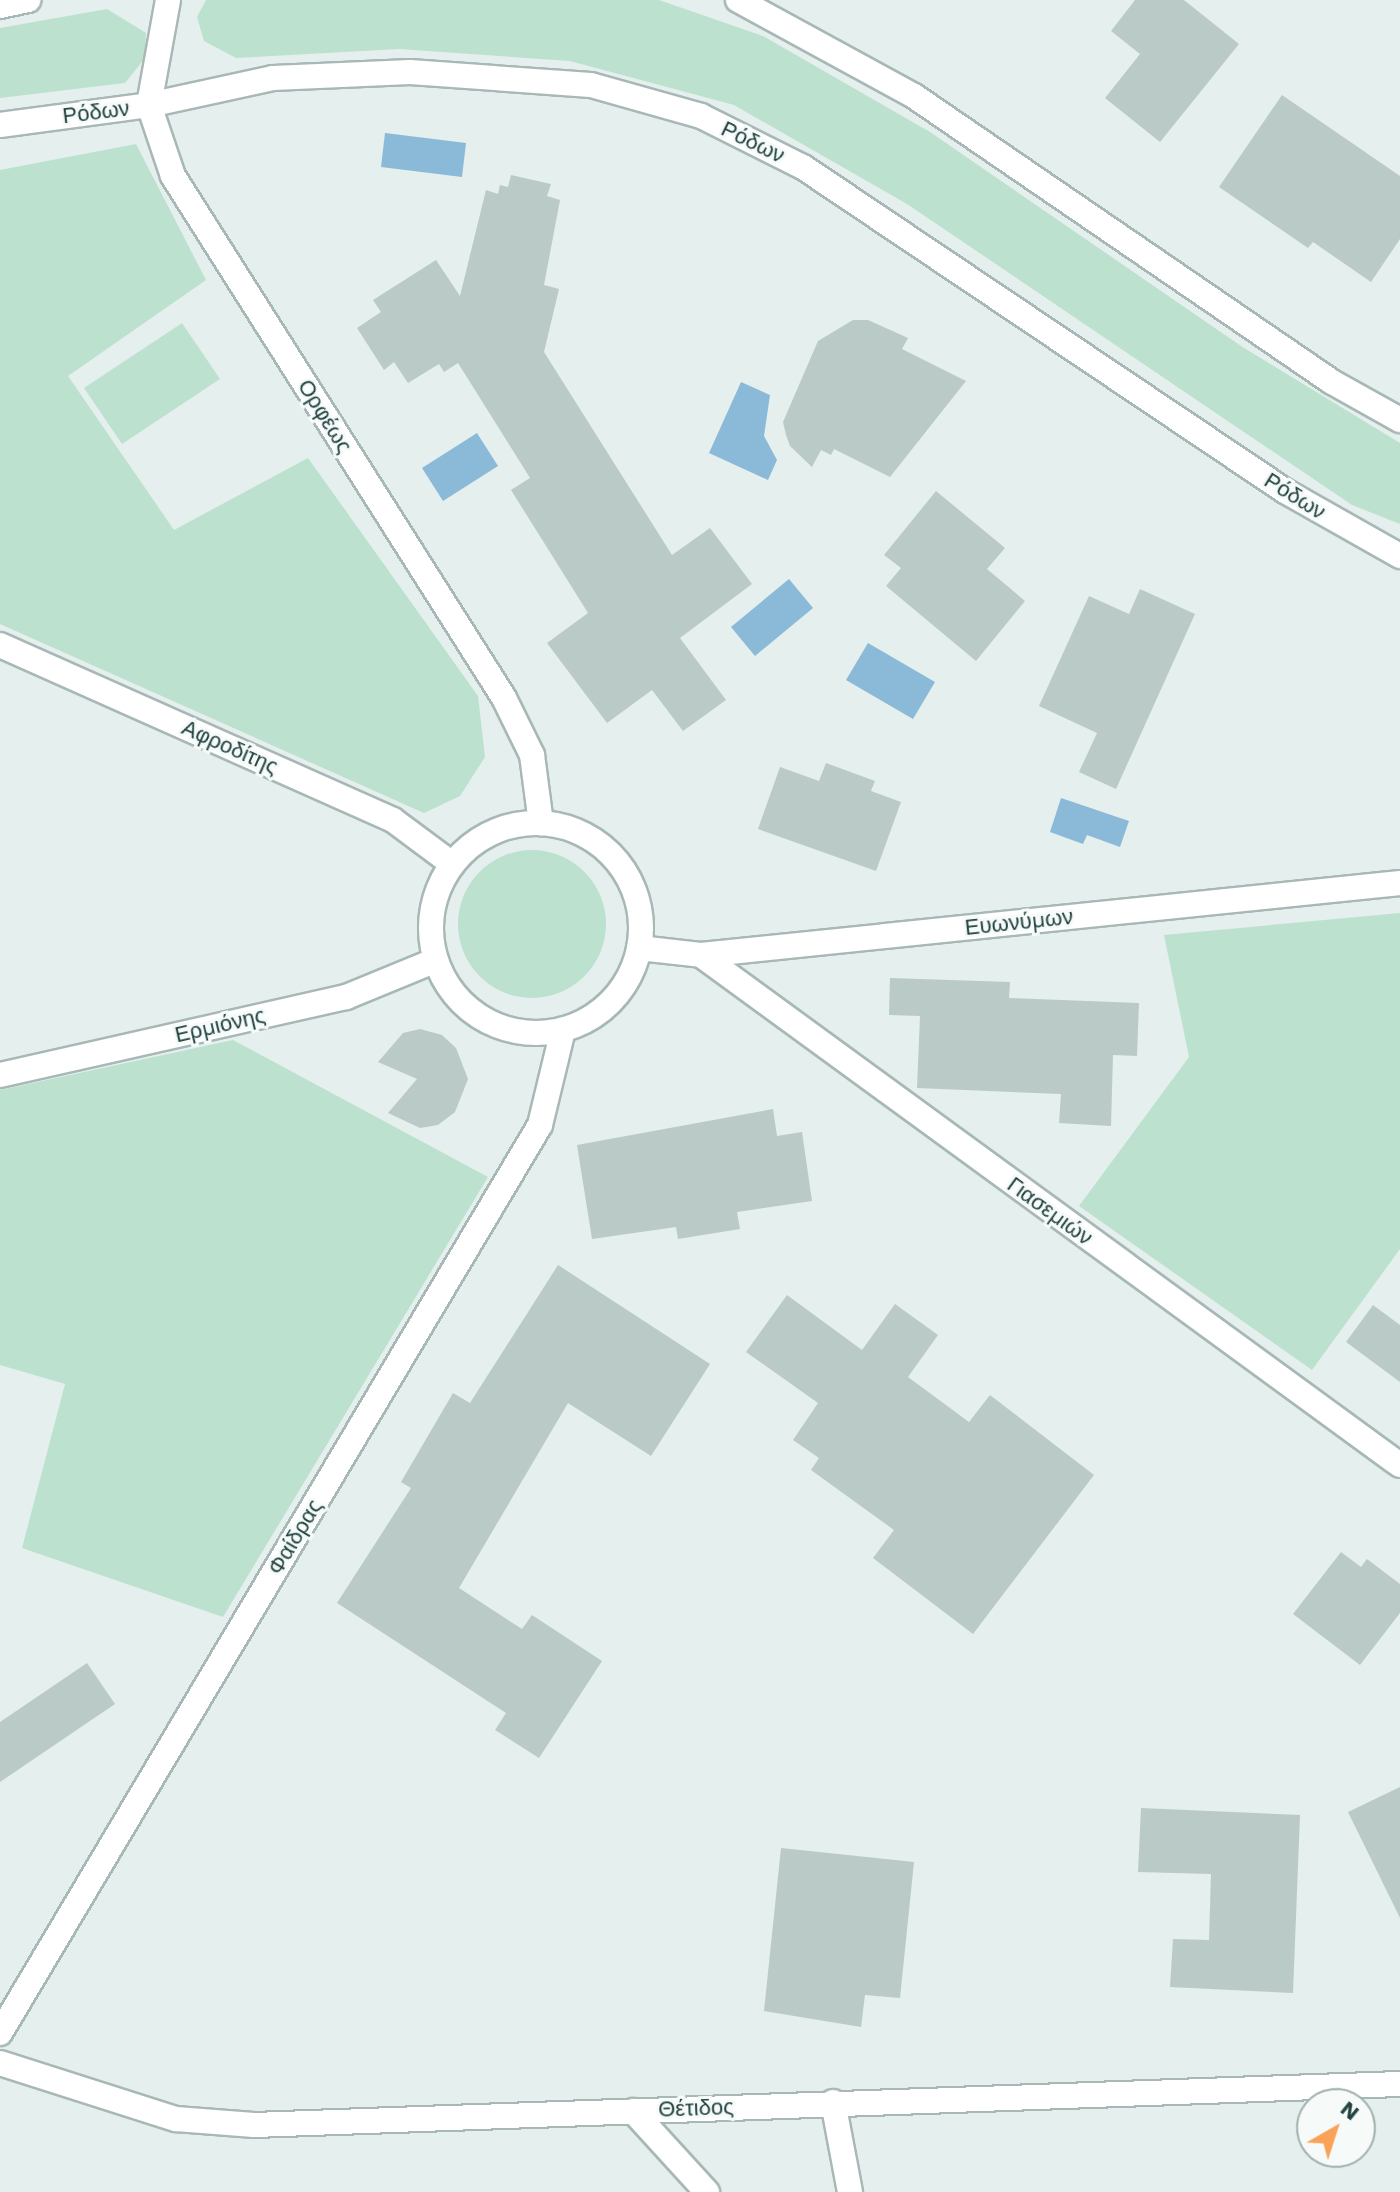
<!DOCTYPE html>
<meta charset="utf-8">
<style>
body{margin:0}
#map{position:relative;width:1400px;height:2192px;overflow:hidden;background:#e5efed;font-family:"Work Sans",sans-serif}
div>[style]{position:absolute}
.green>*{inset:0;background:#bde1cf}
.round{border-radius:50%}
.water>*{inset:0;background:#8abad7}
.building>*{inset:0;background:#bacac7}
.roads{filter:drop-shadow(2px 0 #a7b8b6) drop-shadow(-2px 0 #a7b8b6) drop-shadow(0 2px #a7b8b6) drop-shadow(0 -2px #a7b8b6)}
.minor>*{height:24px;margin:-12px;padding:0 12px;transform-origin:12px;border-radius:12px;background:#fff}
.minor>.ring{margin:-12px;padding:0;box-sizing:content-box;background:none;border:24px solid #fff;border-radius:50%}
span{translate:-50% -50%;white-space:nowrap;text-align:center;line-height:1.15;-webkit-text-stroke:6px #f6fbfa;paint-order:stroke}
.street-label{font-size:22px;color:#224341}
.north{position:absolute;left:1296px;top:2088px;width:80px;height:80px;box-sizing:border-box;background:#f6fbfa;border:2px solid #a1b1b0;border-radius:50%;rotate:39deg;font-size:22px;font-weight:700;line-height:32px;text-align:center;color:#224341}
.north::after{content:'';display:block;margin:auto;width:28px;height:36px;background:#faa358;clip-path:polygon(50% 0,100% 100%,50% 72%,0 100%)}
</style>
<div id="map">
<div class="green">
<div style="clip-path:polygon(206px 0,659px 0,763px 36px,930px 132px,1241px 346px,1400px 443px,1400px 524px,1352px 505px,907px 204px,734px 105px,570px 61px,399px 49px,236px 58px,204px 41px,197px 17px)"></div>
<div style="clip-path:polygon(107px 9px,146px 33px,145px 58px,125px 83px,0 98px,0 28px)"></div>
<div style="clip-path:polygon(136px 144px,206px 280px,68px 376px,174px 530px,308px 458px,478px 696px,485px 757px,460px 796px,424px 813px,0 624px,0 170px)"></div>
<div style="clip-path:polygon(182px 323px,220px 379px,122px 444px,84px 388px)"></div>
<div class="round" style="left:458px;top:850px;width:148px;height:148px"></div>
<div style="clip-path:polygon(1400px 913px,1400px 1249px,1312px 1370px,1079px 1206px,1189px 1057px,1164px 935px)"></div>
<div style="clip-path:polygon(233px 1040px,488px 1177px,223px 1617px,22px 1548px,65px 1384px,0 1365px,0 1090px)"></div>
</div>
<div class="water">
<div style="clip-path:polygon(385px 133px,466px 143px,462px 177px,381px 167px)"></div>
<div style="clip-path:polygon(741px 382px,770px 395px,764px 436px,777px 460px,768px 480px,709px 453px)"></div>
<div style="clip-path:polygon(477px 433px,498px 466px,443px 501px,422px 468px)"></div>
<div style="clip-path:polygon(789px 579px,813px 608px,755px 656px,731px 627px)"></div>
<div style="clip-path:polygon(868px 643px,935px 682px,913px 719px,846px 680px)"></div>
<div style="clip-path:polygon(1061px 798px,1129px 821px,1120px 847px,1087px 835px,1083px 844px,1050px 832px)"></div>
</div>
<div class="building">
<div style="clip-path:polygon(1135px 0,1184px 0,1239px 44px,1160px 142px,1105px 98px,1140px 54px,1111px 31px)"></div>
<div style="clip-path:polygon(1282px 95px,1400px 176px,1400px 239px,1371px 282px,1313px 242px,1308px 248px,1219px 187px)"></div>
<div style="clip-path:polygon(511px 175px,551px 184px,547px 196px,560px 200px,544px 285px,559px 289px,544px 352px,672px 555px,710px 528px,752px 584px,680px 638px,726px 700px,683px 731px,652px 690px,607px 723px,547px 643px,588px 613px,511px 490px,530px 478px,458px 363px,444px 372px,439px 364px,408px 383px,394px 362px,384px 370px,357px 328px,381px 312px,373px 300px,436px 260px,460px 296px,486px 190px,498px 194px,500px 185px,508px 187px)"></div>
<div style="clip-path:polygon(853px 320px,868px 320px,908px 338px,902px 349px,966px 381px,890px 477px,834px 449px,831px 455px,821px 450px,812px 467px,790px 446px,786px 435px,783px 422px,818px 341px)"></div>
<div style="clip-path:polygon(936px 491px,1005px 548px,987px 569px,1025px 601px,976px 661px,886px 586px,901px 568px,884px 555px)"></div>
<div style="clip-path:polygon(1140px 589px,1195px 614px,1116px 789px,1079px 772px,1097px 733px,1039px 706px,1089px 596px,1129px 614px)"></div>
<div style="clip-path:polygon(826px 763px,875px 781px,871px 791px,901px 802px,876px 871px,758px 829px,780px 767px,819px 781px)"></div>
<div style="clip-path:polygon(890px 978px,1010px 982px,1009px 998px,1139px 1003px,1137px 1056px,1113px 1055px,1111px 1126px,1059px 1123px,1061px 1094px,917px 1088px,920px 1016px,889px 1015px)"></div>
<div style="clip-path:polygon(420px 1029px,442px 1035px,456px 1048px,468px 1079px,455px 1112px,438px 1125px,420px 1128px,388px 1113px,417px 1079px,378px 1062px,403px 1033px)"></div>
<div style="clip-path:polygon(773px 1109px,777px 1136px,802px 1132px,812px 1201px,737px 1212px,740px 1229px,678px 1239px,676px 1227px,592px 1239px,577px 1145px)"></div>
<div style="clip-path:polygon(558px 1265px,710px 1364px,651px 1456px,568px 1403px,459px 1588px,522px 1629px,532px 1615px,602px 1661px,539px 1758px,495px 1730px,506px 1713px,337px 1603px,411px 1488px,401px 1482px,453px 1393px,470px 1403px)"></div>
<div style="clip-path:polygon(787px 1295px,862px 1350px,895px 1304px,938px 1335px,908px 1377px,969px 1422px,990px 1395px,1094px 1475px,973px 1634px,873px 1558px,894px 1530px,811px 1470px,819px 1458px,793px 1440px,818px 1403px,746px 1352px)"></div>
<div style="clip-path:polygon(1373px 1305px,1400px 1325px,1400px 1382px,1346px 1342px)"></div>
<div style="clip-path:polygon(1341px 1552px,1361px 1567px,1367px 1559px,1400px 1584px,1400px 1613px,1360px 1665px,1293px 1614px)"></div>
<div style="clip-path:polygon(87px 1663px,115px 1704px,0 1782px,0 1722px)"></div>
<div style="clip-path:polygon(1400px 1787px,1400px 1918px,1348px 1812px)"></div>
<div style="clip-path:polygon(1141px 1808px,1300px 1815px,1293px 1993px,1170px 1987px,1173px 1939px,1209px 1940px,1211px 1874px,1138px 1872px)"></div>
<div style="clip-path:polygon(781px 1848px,914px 1862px,900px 1998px,865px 1995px,861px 2027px,764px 2011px)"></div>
</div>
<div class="roads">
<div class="minor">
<div style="left:168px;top:0;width:107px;rotate:100.3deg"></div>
<div style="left:149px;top:105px;width:75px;rotate:71.3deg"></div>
<div style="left:173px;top:176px;width:618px;rotate:57.62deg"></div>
<div style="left:504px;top:698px;width:64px;rotate:63.8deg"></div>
<div style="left:532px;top:755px;width:69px;rotate:82.5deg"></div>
<div style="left:738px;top:0;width:200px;rotate:28.6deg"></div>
<div style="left:914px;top:96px;width:506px;rotate:34.38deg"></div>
<div style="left:1332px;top:382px;width:78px;rotate:29.2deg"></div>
<div style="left:0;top:6px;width:29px;rotate:-12deg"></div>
<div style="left:0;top:125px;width:150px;rotate:-7.6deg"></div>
<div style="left:149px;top:105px;width:127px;rotate:-12.3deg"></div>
<div style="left:273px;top:78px;width:137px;rotate:-2.5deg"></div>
<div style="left:410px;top:72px;width:181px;rotate:4.1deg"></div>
<div style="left:591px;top:85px;width:114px;rotate:15.7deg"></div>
<div style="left:701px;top:116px;width:114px;rotate:26.6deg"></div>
<div style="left:803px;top:167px;width:581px;rotate:33.91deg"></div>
<div style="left:1285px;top:491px;width:132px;rotate:29.5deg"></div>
<div style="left:0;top:645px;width:430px;rotate:24deg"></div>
<div style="left:393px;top:820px;width:74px;rotate:36.7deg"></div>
<div class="ring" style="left:431px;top:823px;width:186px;height:186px"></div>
<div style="left:639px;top:948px;width:62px;rotate:6.4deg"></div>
<div style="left:701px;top:955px;width:703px;rotate:-5.88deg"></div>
<div style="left:701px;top:955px;width:865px;rotate:36.12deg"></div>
<div style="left:0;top:1075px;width:355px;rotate:-12.7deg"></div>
<div style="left:346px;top:997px;width:97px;rotate:-22.3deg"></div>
<div style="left:0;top:2033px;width:1056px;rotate:-59.26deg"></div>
<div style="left:540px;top:1125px;width:98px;rotate:-76.4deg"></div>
<div style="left:0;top:2063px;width:185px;rotate:17.7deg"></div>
<div style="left:176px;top:2119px;width:78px;rotate:4.4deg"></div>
<div style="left:254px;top:2125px;width:1147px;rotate:-2.05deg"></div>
<div style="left:833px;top:2102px;width:92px;rotate:79.3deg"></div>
<div style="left:633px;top:2111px;width:110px;rotate:47.6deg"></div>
</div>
</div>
<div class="street-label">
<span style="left:96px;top:112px;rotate:-7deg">Ρόδων</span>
<span style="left:753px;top:142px;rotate:26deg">Ρόδων</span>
<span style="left:325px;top:416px;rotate:58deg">Ορφέως</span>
<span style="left:1295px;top:496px;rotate:32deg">Ρόδων</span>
<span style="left:230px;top:747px;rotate:24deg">Αφροδίτης</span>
<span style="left:1019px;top:922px;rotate:-6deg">Ευωνύμων</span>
<span style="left:220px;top:1025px;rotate:-13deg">Ερμιόνης</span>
<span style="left:1050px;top:1211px;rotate:36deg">Γιασεμιών</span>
<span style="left:295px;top:1537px;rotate:-59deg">Φαίδρας</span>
<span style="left:696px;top:2108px;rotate:-2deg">Θέτιδος</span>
</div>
<div class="north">N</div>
</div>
